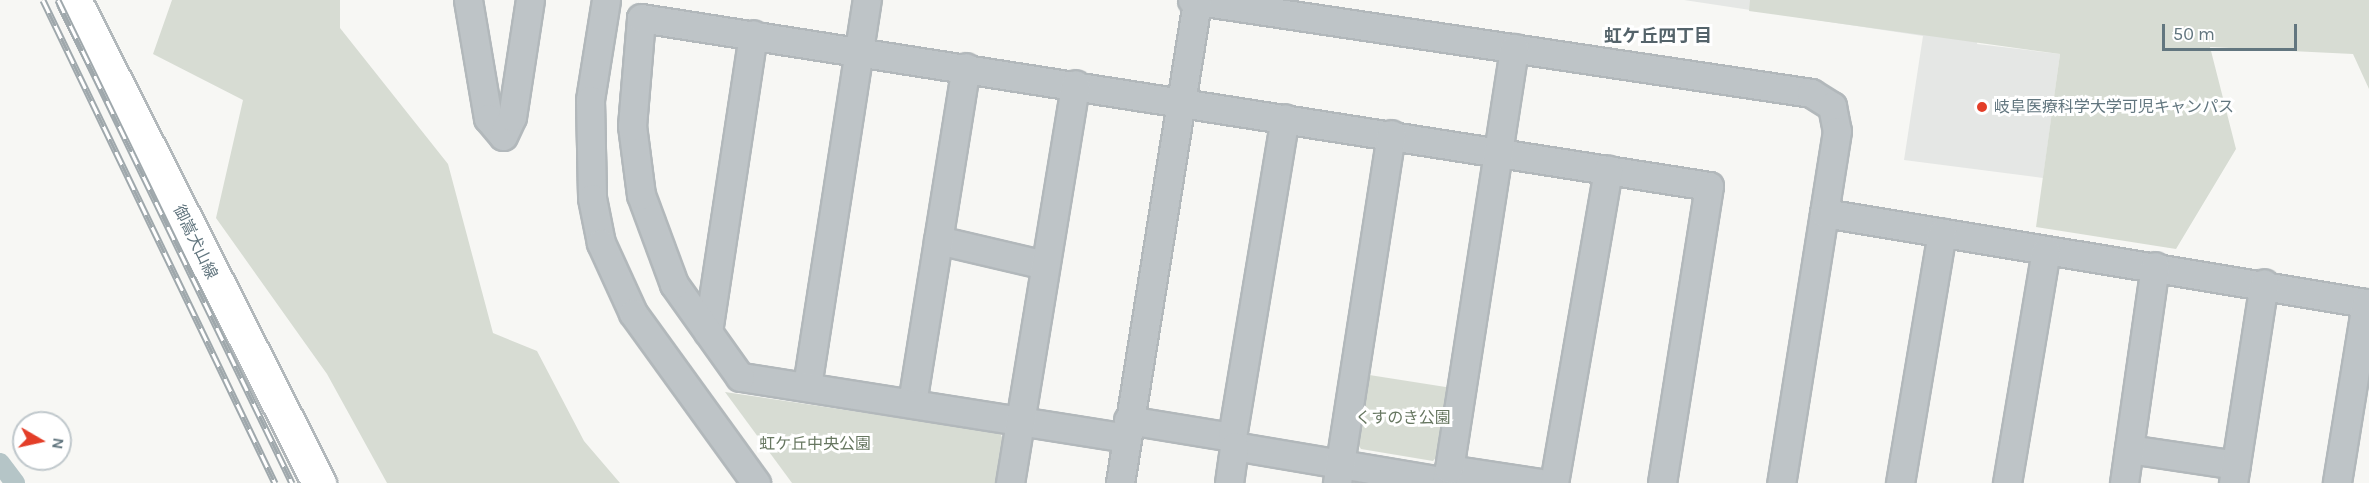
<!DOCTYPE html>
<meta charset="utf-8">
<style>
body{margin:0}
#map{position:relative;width:2369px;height:483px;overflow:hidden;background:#f7f7f4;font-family:Karla,"Noto Sans JP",sans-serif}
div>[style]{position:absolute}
.built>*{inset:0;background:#e5e7e5}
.green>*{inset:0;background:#d7dcd3}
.canal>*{height:20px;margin:-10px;padding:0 10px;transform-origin:10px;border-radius:10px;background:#b5c5c7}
.roads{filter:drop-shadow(2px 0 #b2b8bb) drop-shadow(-2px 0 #b2b8bb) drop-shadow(0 2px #b2b8bb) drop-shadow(0 -2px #b2b8bb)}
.minor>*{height:27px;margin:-13.5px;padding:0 13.5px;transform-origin:13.5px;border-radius:13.5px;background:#bec4c7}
.major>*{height:33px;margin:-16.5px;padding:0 16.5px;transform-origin:16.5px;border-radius:16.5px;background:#fff}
.rail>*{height:7px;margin-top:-3.5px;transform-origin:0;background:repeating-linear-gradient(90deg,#fff 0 14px,#9fa8ac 0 28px);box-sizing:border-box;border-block:2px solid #9fa8ac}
.dots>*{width:16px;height:16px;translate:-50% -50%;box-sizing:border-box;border:3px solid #fff;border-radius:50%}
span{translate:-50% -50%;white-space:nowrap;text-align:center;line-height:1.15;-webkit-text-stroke:6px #fff;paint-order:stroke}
.poi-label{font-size:16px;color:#62767f}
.left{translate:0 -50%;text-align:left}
.street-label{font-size:16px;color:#62767f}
.park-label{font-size:16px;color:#677761}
.neighbourhood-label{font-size:18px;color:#54636a;font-weight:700}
.north{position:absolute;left:12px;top:411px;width:60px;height:60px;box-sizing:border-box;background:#fff;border:2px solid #c0c8cc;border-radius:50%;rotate:99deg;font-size:16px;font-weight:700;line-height:24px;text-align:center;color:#62767f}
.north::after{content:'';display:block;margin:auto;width:21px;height:27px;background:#e33e28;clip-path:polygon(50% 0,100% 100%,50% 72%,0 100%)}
.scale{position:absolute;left:2162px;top:24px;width:135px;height:27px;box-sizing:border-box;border:3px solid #62767f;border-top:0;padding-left:8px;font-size:18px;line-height:21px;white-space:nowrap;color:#62767f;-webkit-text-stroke:4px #fff;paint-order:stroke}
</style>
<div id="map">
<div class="built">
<div style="clip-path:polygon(1684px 0,1983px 0,1977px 44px,2060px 54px,2043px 178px,1904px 160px,1923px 36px)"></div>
</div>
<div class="green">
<div style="clip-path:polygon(172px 0,340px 0,340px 28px,448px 164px,493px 333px,537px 351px,584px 441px,620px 483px,387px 483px,327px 374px,216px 218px,243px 100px,153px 54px)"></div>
<div style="clip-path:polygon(1750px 0,2369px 0,2369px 89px,2353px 54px,2210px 47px,2236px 149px,2176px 249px,2036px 227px,2060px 54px,1749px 11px)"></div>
<div style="clip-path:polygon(1363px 374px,1452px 388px,1442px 451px,1433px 461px,1361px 449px,1352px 436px)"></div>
<div style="clip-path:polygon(725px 392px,1000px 433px,1005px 444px,999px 483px,792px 483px)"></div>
</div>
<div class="canal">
<div style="left:0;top:463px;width:25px;rotate:53deg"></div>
</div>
<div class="roads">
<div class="minor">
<div style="left:468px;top:0;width:120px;rotate:80.4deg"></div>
<div style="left:488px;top:118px;width:23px;rotate:50deg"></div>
<div style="left:503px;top:136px;width:21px;rotate:-65deg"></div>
<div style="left:512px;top:117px;width:118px;rotate:-81.3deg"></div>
<div style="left:606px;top:0;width:101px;rotate:99.1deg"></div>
<div style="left:590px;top:100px;width:98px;rotate:88.8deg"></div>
<div style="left:592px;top:198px;width:46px;rotate:78.7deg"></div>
<div style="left:601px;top:243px;width:77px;rotate:65.4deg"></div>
<div style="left:633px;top:313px;width:210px;rotate:54.1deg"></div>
<div style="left:1192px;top:0;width:626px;rotate:8.54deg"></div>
<div style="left:1811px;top:93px;width:25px;rotate:32deg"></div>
<div style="left:1832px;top:106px;width:25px;rotate:79deg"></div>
<div style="left:1837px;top:131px;width:356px;rotate:99deg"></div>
<div style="left:1824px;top:213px;width:549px;rotate:9.43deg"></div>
<div style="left:2366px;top:303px;width:182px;rotate:99.2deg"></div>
<div style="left:938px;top:240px;width:110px;rotate:13.2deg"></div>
<div style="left:708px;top:332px;width:301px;rotate:-81.4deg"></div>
<div style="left:807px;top:386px;width:391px;rotate:-81.2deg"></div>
<div style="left:912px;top:403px;width:340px;rotate:-80.9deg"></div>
<div style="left:1128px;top:420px;width:105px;rotate:9.3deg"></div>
<div style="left:1232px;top:437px;width:9px;rotate:77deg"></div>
<div style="left:1234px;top:446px;width:215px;rotate:9.6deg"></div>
<div style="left:1446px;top:482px;width:13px;rotate:-77deg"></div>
<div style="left:1449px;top:469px;width:93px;rotate:8.7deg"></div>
<div style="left:1232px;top:437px;width:323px;rotate:-80.6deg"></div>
<div style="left:1127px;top:438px;width:392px;rotate:-171deg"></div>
<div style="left:740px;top:377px;width:114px;rotate:-125.4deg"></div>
<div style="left:674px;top:284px;width:95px;rotate:-110.3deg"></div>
<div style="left:641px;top:195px;width:70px;rotate:-97.4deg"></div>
<div style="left:632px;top:126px;width:108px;rotate:-85.2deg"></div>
<div style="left:641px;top:18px;width:1081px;rotate:8.94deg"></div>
<div style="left:1709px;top:186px;width:301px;rotate:99deg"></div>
<div style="left:2129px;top:449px;width:108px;rotate:8.5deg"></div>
<div style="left:1449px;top:469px;width:426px;rotate:-81.2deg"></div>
<div style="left:1010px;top:483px;width:404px;rotate:-80.7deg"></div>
<div style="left:1120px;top:483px;width:488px;rotate:-80.9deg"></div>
<div style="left:1229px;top:483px;width:37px;rotate:-82deg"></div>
<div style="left:1337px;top:483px;width:353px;rotate:-81.2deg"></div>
<div style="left:1554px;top:483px;width:318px;rotate:-80.2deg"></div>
<div style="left:1900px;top:483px;width:254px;rotate:-80.5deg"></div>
<div style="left:2007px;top:483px;width:236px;rotate:-80.5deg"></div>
<div style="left:2124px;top:483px;width:219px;rotate:-81.9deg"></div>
<div style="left:2233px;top:483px;width:202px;rotate:-81.2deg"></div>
</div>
<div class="major">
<div style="left:74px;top:0;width:542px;rotate:63.1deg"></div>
</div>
</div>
<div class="rail">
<div style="left:43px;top:0;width:536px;rotate:64.34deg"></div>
<div style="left:58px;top:0;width:537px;rotate:64.15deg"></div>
</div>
<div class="dots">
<div style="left:1982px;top:107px;background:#e33e28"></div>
</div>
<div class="poi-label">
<span class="left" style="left:1994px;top:107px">岐阜医療科学大学可児キャンパス</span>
</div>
<div class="street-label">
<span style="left:195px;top:242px;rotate:64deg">御嵩犬山線</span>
</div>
<div class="park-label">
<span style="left:1403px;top:418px">くすのき公園</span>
<span style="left:815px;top:444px">虹ケ丘中央公園</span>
</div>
<div class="neighbourhood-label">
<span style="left:1658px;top:36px">虹ケ丘四丁目</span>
</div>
<div class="north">N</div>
<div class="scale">50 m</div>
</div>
